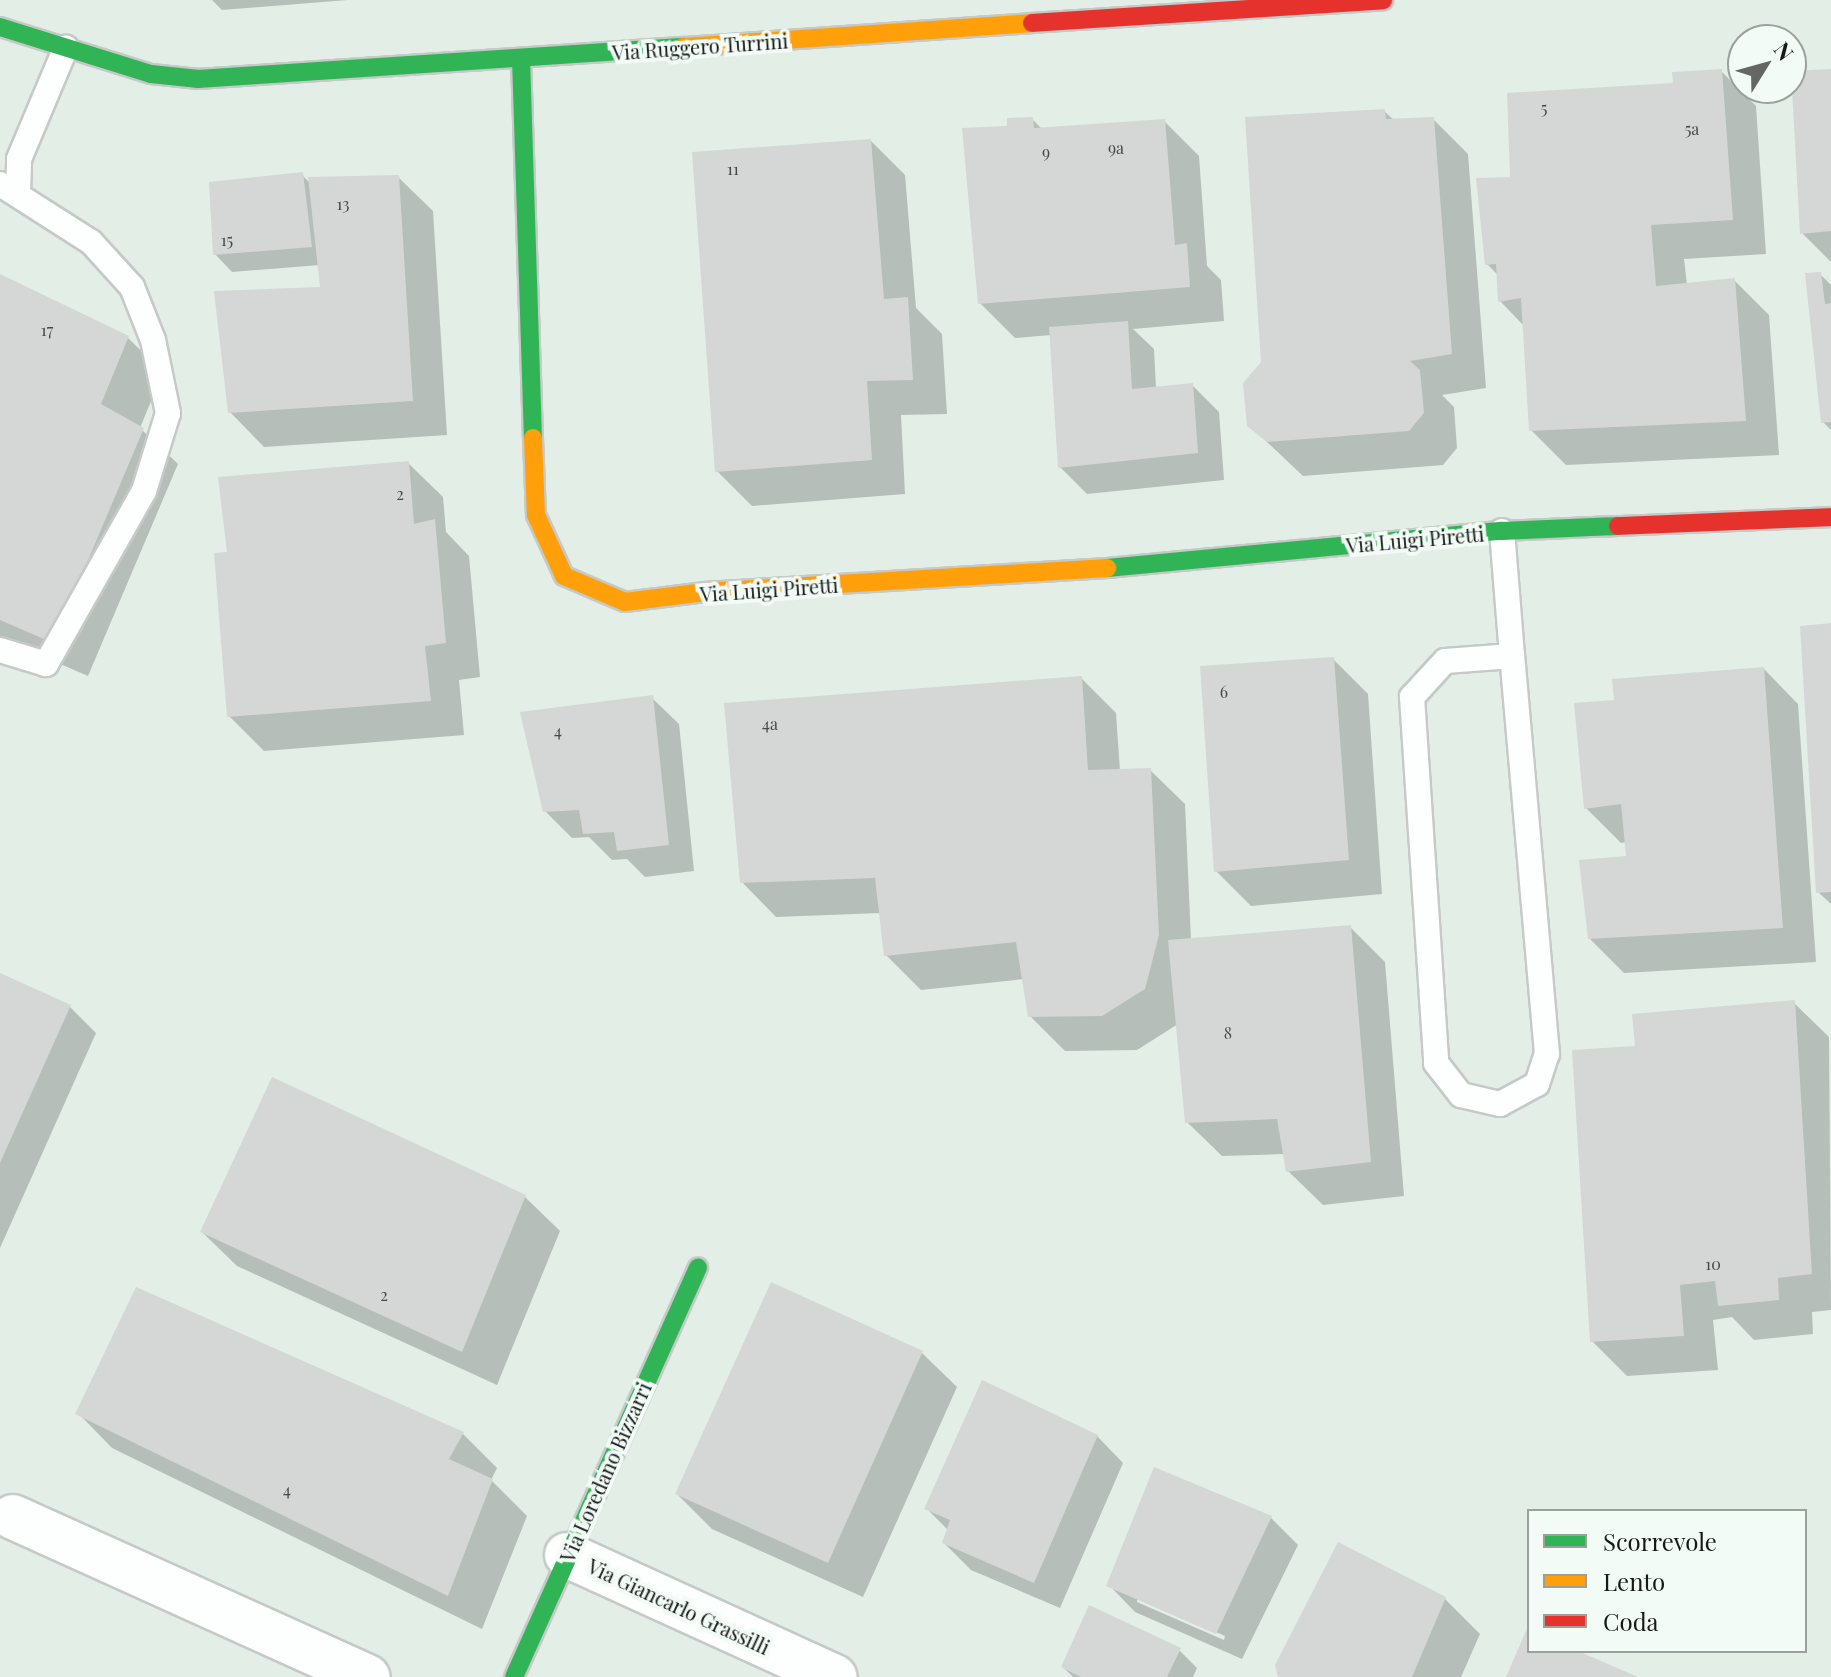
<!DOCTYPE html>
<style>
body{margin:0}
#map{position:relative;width:1831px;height:1677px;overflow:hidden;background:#f4f9f6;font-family:"Playfair Display",serif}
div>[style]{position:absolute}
.built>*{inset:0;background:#e3eee7}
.shadow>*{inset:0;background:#0003}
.building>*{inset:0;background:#d4d7d6}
.roads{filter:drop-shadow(2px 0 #c5c9c7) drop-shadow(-2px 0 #c5c9c7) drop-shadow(0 2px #c5c9c7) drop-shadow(0 -2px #c5c9c7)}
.lane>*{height:24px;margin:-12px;padding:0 12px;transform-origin:12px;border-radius:12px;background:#fdfefe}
.street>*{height:44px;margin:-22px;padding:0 22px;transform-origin:22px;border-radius:22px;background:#fdfefe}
.fast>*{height:18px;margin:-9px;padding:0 9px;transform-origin:9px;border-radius:9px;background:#30b455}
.slow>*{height:18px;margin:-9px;padding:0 9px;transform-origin:9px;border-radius:9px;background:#ff9f0a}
.jam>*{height:18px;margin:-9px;padding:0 9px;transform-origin:9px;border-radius:9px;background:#e5322d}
span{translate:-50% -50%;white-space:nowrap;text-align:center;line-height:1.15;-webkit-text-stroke:8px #f2fbf6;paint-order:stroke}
.number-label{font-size:16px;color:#464847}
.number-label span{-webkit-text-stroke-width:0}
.street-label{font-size:20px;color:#161917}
.legend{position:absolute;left:1527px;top:1509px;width:280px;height:144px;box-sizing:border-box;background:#f2fbf6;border:2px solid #9aa19d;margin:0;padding:10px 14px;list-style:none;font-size:24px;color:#161917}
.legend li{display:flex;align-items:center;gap:16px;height:40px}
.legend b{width:40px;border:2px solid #9aa19d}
.north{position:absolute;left:1727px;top:24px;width:80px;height:80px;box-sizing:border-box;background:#f2fbf6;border:2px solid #9aa19d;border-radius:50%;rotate:53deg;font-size:22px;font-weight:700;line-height:32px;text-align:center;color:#161917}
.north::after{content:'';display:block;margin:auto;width:28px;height:36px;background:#646765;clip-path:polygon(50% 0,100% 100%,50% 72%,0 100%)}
</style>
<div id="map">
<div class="built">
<div style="clip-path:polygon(evenodd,0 0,1831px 0,1831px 1677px,0 1677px,0 0,1743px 40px,1791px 40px,1791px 88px,1743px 88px,1743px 40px,0 0,1529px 1511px,1805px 1511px,1805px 1651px,1529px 1651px,1529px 1511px)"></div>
</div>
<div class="shadow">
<div style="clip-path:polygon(212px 0,348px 0,222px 10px)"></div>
<div style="clip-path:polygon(1721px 71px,1756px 106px,1766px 254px,1684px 259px,1687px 285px,1734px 280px,1769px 315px,1779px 455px,1566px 465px,1531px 430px,1524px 326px,1500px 301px,1499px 276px,1487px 264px,1512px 179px,1675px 85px)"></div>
<div style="clip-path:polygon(1831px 71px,1831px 262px,1802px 233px)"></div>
<div style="clip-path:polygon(1384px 111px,1395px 121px,1433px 119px,1468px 154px,1486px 388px,1442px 395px,1454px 407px,1457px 448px,1443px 465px,1303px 476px,1249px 425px,1263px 362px)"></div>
<div style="clip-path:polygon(1032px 119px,1042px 129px,1164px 121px,1199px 156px,1207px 266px,1221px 280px,1224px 321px,1133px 329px,1154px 349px,1156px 389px,1192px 385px,1219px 412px,1224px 480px,1087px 494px,1060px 467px,1051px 335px,1015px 338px,980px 303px,1009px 128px)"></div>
<div style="clip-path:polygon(871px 141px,905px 175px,916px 308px,942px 334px,947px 414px,901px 415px,905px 494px,752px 506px,717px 471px)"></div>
<div style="clip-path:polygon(302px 175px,311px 184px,398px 177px,433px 211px,447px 435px,264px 447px,230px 412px,322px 289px,320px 265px,232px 272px,215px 254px)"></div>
<div style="clip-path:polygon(1820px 274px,1831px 285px,1831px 430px,1823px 422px)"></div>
<div style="clip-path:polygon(0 276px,128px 338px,163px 372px,140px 428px,178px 464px,88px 676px,0 638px)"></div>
<div style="clip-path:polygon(408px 463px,443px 497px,446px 532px,469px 556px,480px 677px,459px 680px,464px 735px,264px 751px,229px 716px,229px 554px)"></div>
<div style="clip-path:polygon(1831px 625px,1831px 904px,1818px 892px)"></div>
<div style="clip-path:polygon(1333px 659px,1368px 694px,1382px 894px,1251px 906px,1216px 871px)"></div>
<div style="clip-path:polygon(1764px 669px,1798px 704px,1816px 962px,1624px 973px,1590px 939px,1628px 858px,1626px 842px,1621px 843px,1586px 808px,1616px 702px)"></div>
<div style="clip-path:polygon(1081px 678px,1116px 713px,1120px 771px,1150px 770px,1185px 804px,1191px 940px,1350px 927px,1385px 962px,1404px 1196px,1323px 1205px,1288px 1171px,1285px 1154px,1222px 1156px,1187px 1122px,1178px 1024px,1137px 1050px,1065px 1051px,1030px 1016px,1024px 979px,921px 990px,886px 955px,881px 913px,776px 917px,742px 882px)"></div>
<div style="clip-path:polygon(652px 698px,679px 724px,694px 871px,645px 877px,627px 859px,612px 860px,589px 837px,572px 838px,545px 811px)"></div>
<div style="clip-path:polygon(0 975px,69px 1006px,96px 1033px,0 1248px)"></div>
<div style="clip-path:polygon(1794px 1003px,1829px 1037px,1831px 1310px,1812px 1312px,1813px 1334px,1754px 1340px,1732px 1317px,1713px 1320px,1718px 1370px,1627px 1376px,1592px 1341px,1637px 1048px)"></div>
<div style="clip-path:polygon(525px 1197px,560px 1231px,497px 1385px,237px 1266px,202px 1232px)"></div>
<div style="clip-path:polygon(922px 1353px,957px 1387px,863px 1597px,712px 1529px,677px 1494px)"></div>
<div style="clip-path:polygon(78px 1413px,463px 1434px,497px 1468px,491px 1480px,527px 1516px,482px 1629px,112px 1448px)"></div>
<div style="clip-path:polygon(1097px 1436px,1123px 1463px,1060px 1608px,971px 1570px,944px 1543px,949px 1531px,927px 1509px)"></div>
<div style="clip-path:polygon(evenodd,1271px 1518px,1298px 1545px,1242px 1659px,1135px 1612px,1109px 1585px,1271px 1518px,1137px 1597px,1225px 1636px,1224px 1640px,1137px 1602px,1137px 1597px)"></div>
<div style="clip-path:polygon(1445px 1599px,1480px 1634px,1461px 1677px,1280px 1677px)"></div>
<div style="clip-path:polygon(1179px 1650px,1197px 1668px,1193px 1677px,1073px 1677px,1063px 1667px)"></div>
</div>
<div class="building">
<div style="clip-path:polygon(1722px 69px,1733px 220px,1651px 225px,1656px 286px,1735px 278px,1746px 421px,1529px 431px,1521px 298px,1498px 302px,1496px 264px,1485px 265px,1476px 178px,1510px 177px,1507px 93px,1673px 83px,1672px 72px)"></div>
<div style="clip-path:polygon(1831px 69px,1831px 231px,1800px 234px,1791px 71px)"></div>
<div style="clip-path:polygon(1385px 109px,1386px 119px,1434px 117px,1452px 354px,1410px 361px,1420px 370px,1424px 413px,1409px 431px,1267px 442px,1247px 426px,1243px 383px,1261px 362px,1245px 117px)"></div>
<div style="clip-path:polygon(1033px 117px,1034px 128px,1165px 119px,1175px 245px,1187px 243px,1190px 287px,978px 304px,962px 128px,1007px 126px,1007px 118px)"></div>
<div style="clip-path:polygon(871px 139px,884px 299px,908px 297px,913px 380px,867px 381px,872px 460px,715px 472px,692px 152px)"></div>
<div style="clip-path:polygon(303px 172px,312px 247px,213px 255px,209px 182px)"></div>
<div style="clip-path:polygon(399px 175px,413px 401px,228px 413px,214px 291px,320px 287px,308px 177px)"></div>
<div style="clip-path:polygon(1821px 272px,1825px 304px,1831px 303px,1831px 422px,1821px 423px,1805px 273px)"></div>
<div style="clip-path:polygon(0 274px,129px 336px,101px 404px,144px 428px,53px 643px,0 620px)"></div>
<div style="clip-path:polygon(1128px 321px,1132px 389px,1193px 383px,1198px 453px,1058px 468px,1049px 327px)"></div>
<div style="clip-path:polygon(409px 461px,414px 524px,435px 519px,446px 643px,425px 646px,431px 701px,227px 717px,214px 553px,227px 552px,218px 477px)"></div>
<div style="clip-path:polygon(1831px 623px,1831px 892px,1816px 893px,1800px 626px)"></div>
<div style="clip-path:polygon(1334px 657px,1349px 860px,1214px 872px,1200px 666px)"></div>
<div style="clip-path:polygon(1764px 667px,1783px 928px,1588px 939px,1579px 860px,1626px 856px,1621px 804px,1584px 809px,1574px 703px,1614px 700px,1612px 679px)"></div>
<div style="clip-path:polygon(1082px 676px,1088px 770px,1151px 768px,1159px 935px,1145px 989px,1102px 1016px,1028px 1017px,1016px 942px,884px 956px,875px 878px,740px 883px,724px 703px)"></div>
<div style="clip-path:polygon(653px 695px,669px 845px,617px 851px,614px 832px,583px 834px,579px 810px,543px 812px,520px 712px)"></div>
<div style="clip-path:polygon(1351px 925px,1371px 1162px,1286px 1172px,1277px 1119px,1185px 1123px,1168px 940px)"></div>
<div style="clip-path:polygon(0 973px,71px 1005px,0 1163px)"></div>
<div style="clip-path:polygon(1795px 1000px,1812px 1274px,1778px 1278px,1779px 1300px,1718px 1306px,1715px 1281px,1680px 1285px,1684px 1336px,1590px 1342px,1572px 1050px,1635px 1046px,1632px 1014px)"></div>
<div style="clip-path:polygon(272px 1077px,526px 1195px,462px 1352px,200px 1232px)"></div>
<div style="clip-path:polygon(771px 1282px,923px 1351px,828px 1563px,675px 1494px)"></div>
<div style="clip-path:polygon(136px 1287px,464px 1432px,449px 1459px,493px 1479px,448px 1596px,75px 1414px)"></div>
<div style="clip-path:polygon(982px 1380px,1098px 1435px,1034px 1583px,942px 1543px,950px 1520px,924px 1509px)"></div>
<div style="clip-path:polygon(1154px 1467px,1272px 1516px,1216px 1634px,1106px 1586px)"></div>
<div style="clip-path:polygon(1338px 1542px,1446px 1597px,1412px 1677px,1278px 1677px,1275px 1665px)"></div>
<div style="clip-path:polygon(1089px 1605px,1181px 1648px,1167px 1677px,1081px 1677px,1061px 1667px)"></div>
<div style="clip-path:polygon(1529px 1624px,1529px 1651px,1578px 1651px,1638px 1677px,1506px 1677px)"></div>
</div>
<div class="roads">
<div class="lane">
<div style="left:0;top:184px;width:108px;rotate:32.5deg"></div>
<div style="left:91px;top:242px;width:61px;rotate:47.7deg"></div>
<div style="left:132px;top:287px;width:57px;rotate:68.4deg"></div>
<div style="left:153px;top:340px;width:75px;rotate:78.4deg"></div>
<div style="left:168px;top:413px;width:82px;rotate:107.1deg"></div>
<div style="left:144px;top:491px;width:199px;rotate:119.5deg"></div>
<div style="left:46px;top:664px;width:48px;rotate:-163.1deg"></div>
<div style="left:18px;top:193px;width:34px;rotate:-88deg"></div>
<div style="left:19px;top:159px;width:121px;rotate:-67.2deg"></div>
<div style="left:1502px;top:531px;width:125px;rotate:85.4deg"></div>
<div style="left:1512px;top:656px;width:67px;rotate:175.7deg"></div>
<div style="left:1445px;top:661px;width:49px;rotate:132.5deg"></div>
<div style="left:1412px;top:697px;width:367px;rotate:86.2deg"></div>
<div style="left:1436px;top:1063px;width:41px;rotate:52deg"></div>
<div style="left:1461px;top:1095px;width:40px;rotate:13deg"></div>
<div style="left:1500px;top:1104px;width:42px;rotate:-28.4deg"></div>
<div style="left:1537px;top:1084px;width:32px;rotate:-72deg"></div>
<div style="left:1547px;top:1054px;width:400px;rotate:-95deg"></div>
</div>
<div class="street">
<div style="left:13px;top:1517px;width:389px;rotate:24.3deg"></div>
<div style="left:567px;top:1555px;width:294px;rotate:24.5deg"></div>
</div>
<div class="fast">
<div style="left:0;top:27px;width:158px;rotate:17.3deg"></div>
<div style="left:151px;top:74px;width:48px;rotate:5.9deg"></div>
<div style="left:199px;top:79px;width:485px;rotate:-3.8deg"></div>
<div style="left:521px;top:58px;width:380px;rotate:88.2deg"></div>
<div style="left:1107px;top:568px;width:397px;rotate:-5.4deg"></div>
<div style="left:1502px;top:531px;width:116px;rotate:-2.5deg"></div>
<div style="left:514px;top:1677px;width:449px;rotate:-65.8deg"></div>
</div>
<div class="slow">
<div style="left:683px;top:47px;width:350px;rotate:-3.9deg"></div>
<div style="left:533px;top:438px;width:77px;rotate:87.8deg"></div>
<div style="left:536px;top:515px;width:67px;rotate:65.3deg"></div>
<div style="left:564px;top:576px;width:66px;rotate:23.1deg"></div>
<div style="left:625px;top:602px;width:81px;rotate:-7.1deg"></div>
<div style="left:705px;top:592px;width:403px;rotate:-3.4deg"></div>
</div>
<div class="jam">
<div style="left:1032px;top:23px;width:352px;rotate:-3.7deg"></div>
<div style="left:1618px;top:526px;width:213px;rotate:-2.4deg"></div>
</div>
</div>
<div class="number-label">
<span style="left:1544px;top:108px">5</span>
<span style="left:1692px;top:129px">5a</span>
<span style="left:1116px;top:148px">9a</span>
<span style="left:1046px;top:152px">9</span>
<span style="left:733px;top:169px">11</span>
<span style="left:343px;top:204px">13</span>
<span style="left:227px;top:240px">15</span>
<span style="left:47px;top:330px">17</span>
<span style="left:400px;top:494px">2</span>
<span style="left:1224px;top:692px">6</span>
<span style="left:770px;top:724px">4a</span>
<span style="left:558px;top:731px">4</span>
<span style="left:1228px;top:1033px">8</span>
<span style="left:1713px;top:1264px">10</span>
<span style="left:384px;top:1295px">2</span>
<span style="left:287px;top:1490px">4</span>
</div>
<div class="street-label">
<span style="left:700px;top:46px;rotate:-4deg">Via Ruggero Turrini</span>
<span style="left:1415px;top:539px;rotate:-5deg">Via Luigi Piretti</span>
<span style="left:769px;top:589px;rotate:-4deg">Via Luigi Piretti</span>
<span style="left:605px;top:1472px;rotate:-66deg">Via Loredano Bizzarri</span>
<span style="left:679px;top:1606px;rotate:25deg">Via Giancarlo Grassilli</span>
</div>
<ul class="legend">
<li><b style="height:10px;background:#30b455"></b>Scorrevole</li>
<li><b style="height:10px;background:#ff9f0a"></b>Lento</li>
<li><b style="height:10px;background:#e5322d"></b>Coda</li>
</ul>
<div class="north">N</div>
</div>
